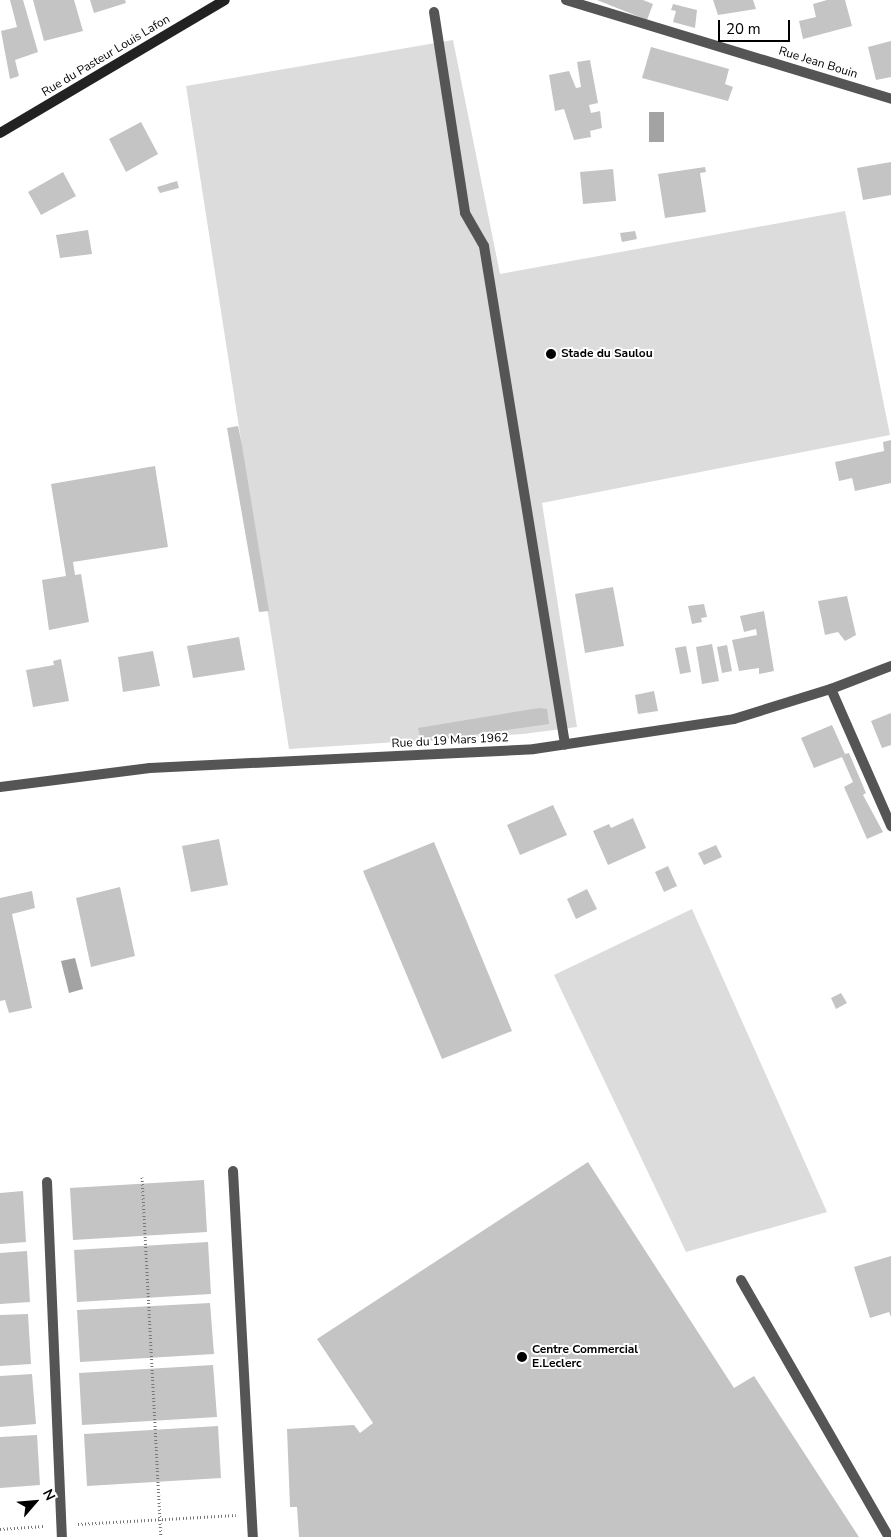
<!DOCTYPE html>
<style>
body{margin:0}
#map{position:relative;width:891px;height:1537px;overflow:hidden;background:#fff;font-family:"Nunito Sans",sans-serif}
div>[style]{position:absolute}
.green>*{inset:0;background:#dcdcdc}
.water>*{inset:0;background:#a3a3a3}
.building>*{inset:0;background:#c4c4c4}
.path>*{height:3px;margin-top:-1.5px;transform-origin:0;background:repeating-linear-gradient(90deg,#777 0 1px,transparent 0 3.5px)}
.lane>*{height:10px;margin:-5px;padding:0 5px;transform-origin:5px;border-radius:5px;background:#555}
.street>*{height:10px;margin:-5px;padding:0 5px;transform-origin:5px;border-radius:5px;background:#555}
.secondary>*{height:10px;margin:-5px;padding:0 5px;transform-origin:5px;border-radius:5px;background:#222}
.dots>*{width:14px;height:14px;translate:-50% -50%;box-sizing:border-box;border:2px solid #fff;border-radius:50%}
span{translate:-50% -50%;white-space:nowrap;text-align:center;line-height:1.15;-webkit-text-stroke:4px #fff;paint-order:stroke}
.street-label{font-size:12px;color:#000}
.poi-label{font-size:12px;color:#000;font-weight:700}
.left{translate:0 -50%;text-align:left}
.north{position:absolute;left:10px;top:1477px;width:50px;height:50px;-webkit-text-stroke:4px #fff;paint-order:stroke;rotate:63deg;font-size:14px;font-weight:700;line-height:20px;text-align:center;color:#000}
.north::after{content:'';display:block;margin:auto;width:18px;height:22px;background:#000;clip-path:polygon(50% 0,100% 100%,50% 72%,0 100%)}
.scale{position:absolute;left:718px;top:20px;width:72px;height:22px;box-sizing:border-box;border:2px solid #000;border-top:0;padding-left:6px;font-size:15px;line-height:18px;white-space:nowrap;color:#000;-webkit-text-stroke:4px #fff;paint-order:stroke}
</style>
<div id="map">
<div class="green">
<div style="clip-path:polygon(453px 40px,500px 274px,845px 211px,890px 435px,542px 503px,577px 727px,523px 734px,289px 749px,186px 86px)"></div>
<div style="clip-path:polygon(692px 909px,827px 1212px,686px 1252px,554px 975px)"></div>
</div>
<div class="water">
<div style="clip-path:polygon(649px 112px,664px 112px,664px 142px,649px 142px)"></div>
<div style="clip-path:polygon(75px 958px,83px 989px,69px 993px,61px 961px)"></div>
</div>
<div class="building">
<div style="clip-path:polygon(10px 0,23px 0,38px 52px,15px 60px,19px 76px,10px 79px,1px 31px,17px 27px)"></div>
<div style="clip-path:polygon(33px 0,74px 0,83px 31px,44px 41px)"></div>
<div style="clip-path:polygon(90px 0,125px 0,126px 3px,94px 13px)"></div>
<div style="clip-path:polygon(597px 0,643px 0,653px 4px,647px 20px)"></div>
<div style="clip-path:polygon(713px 0,753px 0,756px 9px,718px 15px)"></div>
<div style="clip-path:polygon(827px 0,845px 0,852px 26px,803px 39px,799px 21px,816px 17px,813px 4px)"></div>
<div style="clip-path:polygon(673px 4px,697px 10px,695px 28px,673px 22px,676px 11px,671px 10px)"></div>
<div style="clip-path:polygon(891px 41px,891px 77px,876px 80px,868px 47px)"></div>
<div style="clip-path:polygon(651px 47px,729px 69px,725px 84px,733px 87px,728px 101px,642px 78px)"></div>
<div style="clip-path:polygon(590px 60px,598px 103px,589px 105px,591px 113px,600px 111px,602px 128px,590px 131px,591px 137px,574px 140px,564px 109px,555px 111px,549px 75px,569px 71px,576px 88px,581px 87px,577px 62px)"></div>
<div style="clip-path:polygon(141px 122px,158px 154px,126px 172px,109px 139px)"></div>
<div style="clip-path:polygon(891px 162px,891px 195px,863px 200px,857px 168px)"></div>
<div style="clip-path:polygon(705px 167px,706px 172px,700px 173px,706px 212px,665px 218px,658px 174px)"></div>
<div style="clip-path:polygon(613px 169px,616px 201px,583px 204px,580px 172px)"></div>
<div style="clip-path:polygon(63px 172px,76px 196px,41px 215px,28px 192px)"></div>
<div style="clip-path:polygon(177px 181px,179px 188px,160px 193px,157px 187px)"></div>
<div style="clip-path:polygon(88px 230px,92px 254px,60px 258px,56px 235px)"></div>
<div style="clip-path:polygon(635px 231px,637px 239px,622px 242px,620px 233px)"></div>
<div style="clip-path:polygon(238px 426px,242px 445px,269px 611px,259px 612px,227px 428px)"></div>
<div style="clip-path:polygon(891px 440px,891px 483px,855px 491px,852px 478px,839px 481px,835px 462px,884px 451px,883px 442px)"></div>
<div style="clip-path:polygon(155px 466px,168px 547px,73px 562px,75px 575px,81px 574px,89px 622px,49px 630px,42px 580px,66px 576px,51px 484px)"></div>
<div style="clip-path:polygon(613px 587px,624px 646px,585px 653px,575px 594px)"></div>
<div style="clip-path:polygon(847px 596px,856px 635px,845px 641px,838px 632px,825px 635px,818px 601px)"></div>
<div style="clip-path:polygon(704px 604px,707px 617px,701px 618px,702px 622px,692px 624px,688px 606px)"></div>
<div style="clip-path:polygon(764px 611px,774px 671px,759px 674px,759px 668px,739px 671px,732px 640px,757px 635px,756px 629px,744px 632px,740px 616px)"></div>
<div style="clip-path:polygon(239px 637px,245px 670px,193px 678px,187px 646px)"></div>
<div style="clip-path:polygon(712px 644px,719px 681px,702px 684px,696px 647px)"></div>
<div style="clip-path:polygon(727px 645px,732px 671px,722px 673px,717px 647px)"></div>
<div style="clip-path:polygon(686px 646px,691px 672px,680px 674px,675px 648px)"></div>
<div style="clip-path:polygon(153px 651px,160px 686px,123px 692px,118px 657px)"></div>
<div style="clip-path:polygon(61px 659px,69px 701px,33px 707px,26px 670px,54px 665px,53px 661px)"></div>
<div style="clip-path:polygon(654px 691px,658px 711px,638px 714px,635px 695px)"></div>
<div style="clip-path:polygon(539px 708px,547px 709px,549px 724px,421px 742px,418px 728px)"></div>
<div style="clip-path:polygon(891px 713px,891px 745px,882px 748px,871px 721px)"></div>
<div style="clip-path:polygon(832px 725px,845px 754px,849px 753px,866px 793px,863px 795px,883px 832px,867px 839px,844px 787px,853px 782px,842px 757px,814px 768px,801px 738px)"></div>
<div style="clip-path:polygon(553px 805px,567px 835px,520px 855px,507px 825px)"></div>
<div style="clip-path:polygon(633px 818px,646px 848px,608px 865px,593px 831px,609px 824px,611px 828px)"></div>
<div style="clip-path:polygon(219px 839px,228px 885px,191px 892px,182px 846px)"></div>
<div style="clip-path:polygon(434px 842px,512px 1031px,442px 1059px,363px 871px)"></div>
<div style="clip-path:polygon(716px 845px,722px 857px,704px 865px,698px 853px)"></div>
<div style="clip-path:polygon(668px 866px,677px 886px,664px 892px,655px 872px)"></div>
<div style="clip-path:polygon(120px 887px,135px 956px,91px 967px,76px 898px)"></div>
<div style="clip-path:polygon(587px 889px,597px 909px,576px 919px,567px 899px)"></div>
<div style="clip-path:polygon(32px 891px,35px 908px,12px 914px,32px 1008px,9px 1013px,5px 1000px,0 1001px,0 898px)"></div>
<div style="clip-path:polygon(841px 993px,847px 1003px,836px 1009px,831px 998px)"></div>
<div style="clip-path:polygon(588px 1162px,734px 1388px,754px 1376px,859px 1537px,299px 1537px,297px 1507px,290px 1507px,287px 1429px,354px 1425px,360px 1433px,373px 1423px,317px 1339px)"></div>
<div style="clip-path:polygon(204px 1180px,207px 1232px,73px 1240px,70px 1188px)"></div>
<div style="clip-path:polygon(23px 1191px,26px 1242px,0 1244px,0 1193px)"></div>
<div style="clip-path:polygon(208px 1242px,211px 1294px,77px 1302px,74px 1250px)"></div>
<div style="clip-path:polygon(27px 1251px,30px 1302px,0 1304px,0 1253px)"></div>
<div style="clip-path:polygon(891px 1256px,891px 1317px,889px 1312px,870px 1318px,854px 1267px)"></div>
<div style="clip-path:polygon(210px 1303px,214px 1354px,80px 1362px,77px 1310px)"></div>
<div style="clip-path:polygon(28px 1314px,31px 1364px,0 1366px,0 1315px)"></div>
<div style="clip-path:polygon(213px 1365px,217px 1417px,82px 1425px,79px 1373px)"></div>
<div style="clip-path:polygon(32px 1374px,36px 1424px,0 1427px,0 1376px)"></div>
<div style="clip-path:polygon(218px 1426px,221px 1478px,87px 1486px,84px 1434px)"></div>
<div style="clip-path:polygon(37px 1435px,40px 1485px,0 1488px,0 1437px)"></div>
</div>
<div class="path">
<div style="left:142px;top:1177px;width:361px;rotate:87deg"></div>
<div style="left:78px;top:1524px;width:158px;rotate:-3.3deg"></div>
<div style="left:0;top:1529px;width:44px;rotate:-3.9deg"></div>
</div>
<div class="lane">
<div style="left:434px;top:12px;width:203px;rotate:81.2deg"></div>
<div style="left:465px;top:213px;width:38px;rotate:60deg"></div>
<div style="left:484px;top:246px;width:505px;rotate:80.76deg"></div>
<div style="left:831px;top:689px;width:150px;rotate:66.3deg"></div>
<div style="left:233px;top:1171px;width:367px;rotate:86.9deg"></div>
<div style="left:47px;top:1182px;width:355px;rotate:87.6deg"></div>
<div style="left:741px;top:1280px;width:297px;rotate:60.1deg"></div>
</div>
<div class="street">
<div style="left:566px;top:0;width:340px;rotate:16.9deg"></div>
<div style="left:0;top:787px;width:151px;rotate:-7.2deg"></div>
<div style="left:150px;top:768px;width:384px;rotate:-2.8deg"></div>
<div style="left:534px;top:749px;width:202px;rotate:-8.5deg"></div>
<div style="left:734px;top:719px;width:102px;rotate:-17.2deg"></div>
<div style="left:831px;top:689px;width:64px;rotate:-21deg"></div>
</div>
<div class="secondary">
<div style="left:0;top:133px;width:261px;rotate:-30.6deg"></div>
</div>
<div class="dots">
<div style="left:551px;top:354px;background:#000"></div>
<div style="left:522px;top:1357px;background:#000"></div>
</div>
<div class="street-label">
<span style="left:106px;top:56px;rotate:-31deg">Rue du Pasteur Louis Lafon</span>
<span style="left:818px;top:63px;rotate:17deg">Rue Jean Bouin</span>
<span style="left:450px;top:741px;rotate:-3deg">Rue du 19 Mars 1962</span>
</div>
<div class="poi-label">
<span class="left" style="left:561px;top:354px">Stade du Saulou</span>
<span class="left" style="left:532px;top:1357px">Centre Commercial<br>E.Leclerc</span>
</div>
<div class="north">N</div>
<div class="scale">20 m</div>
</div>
